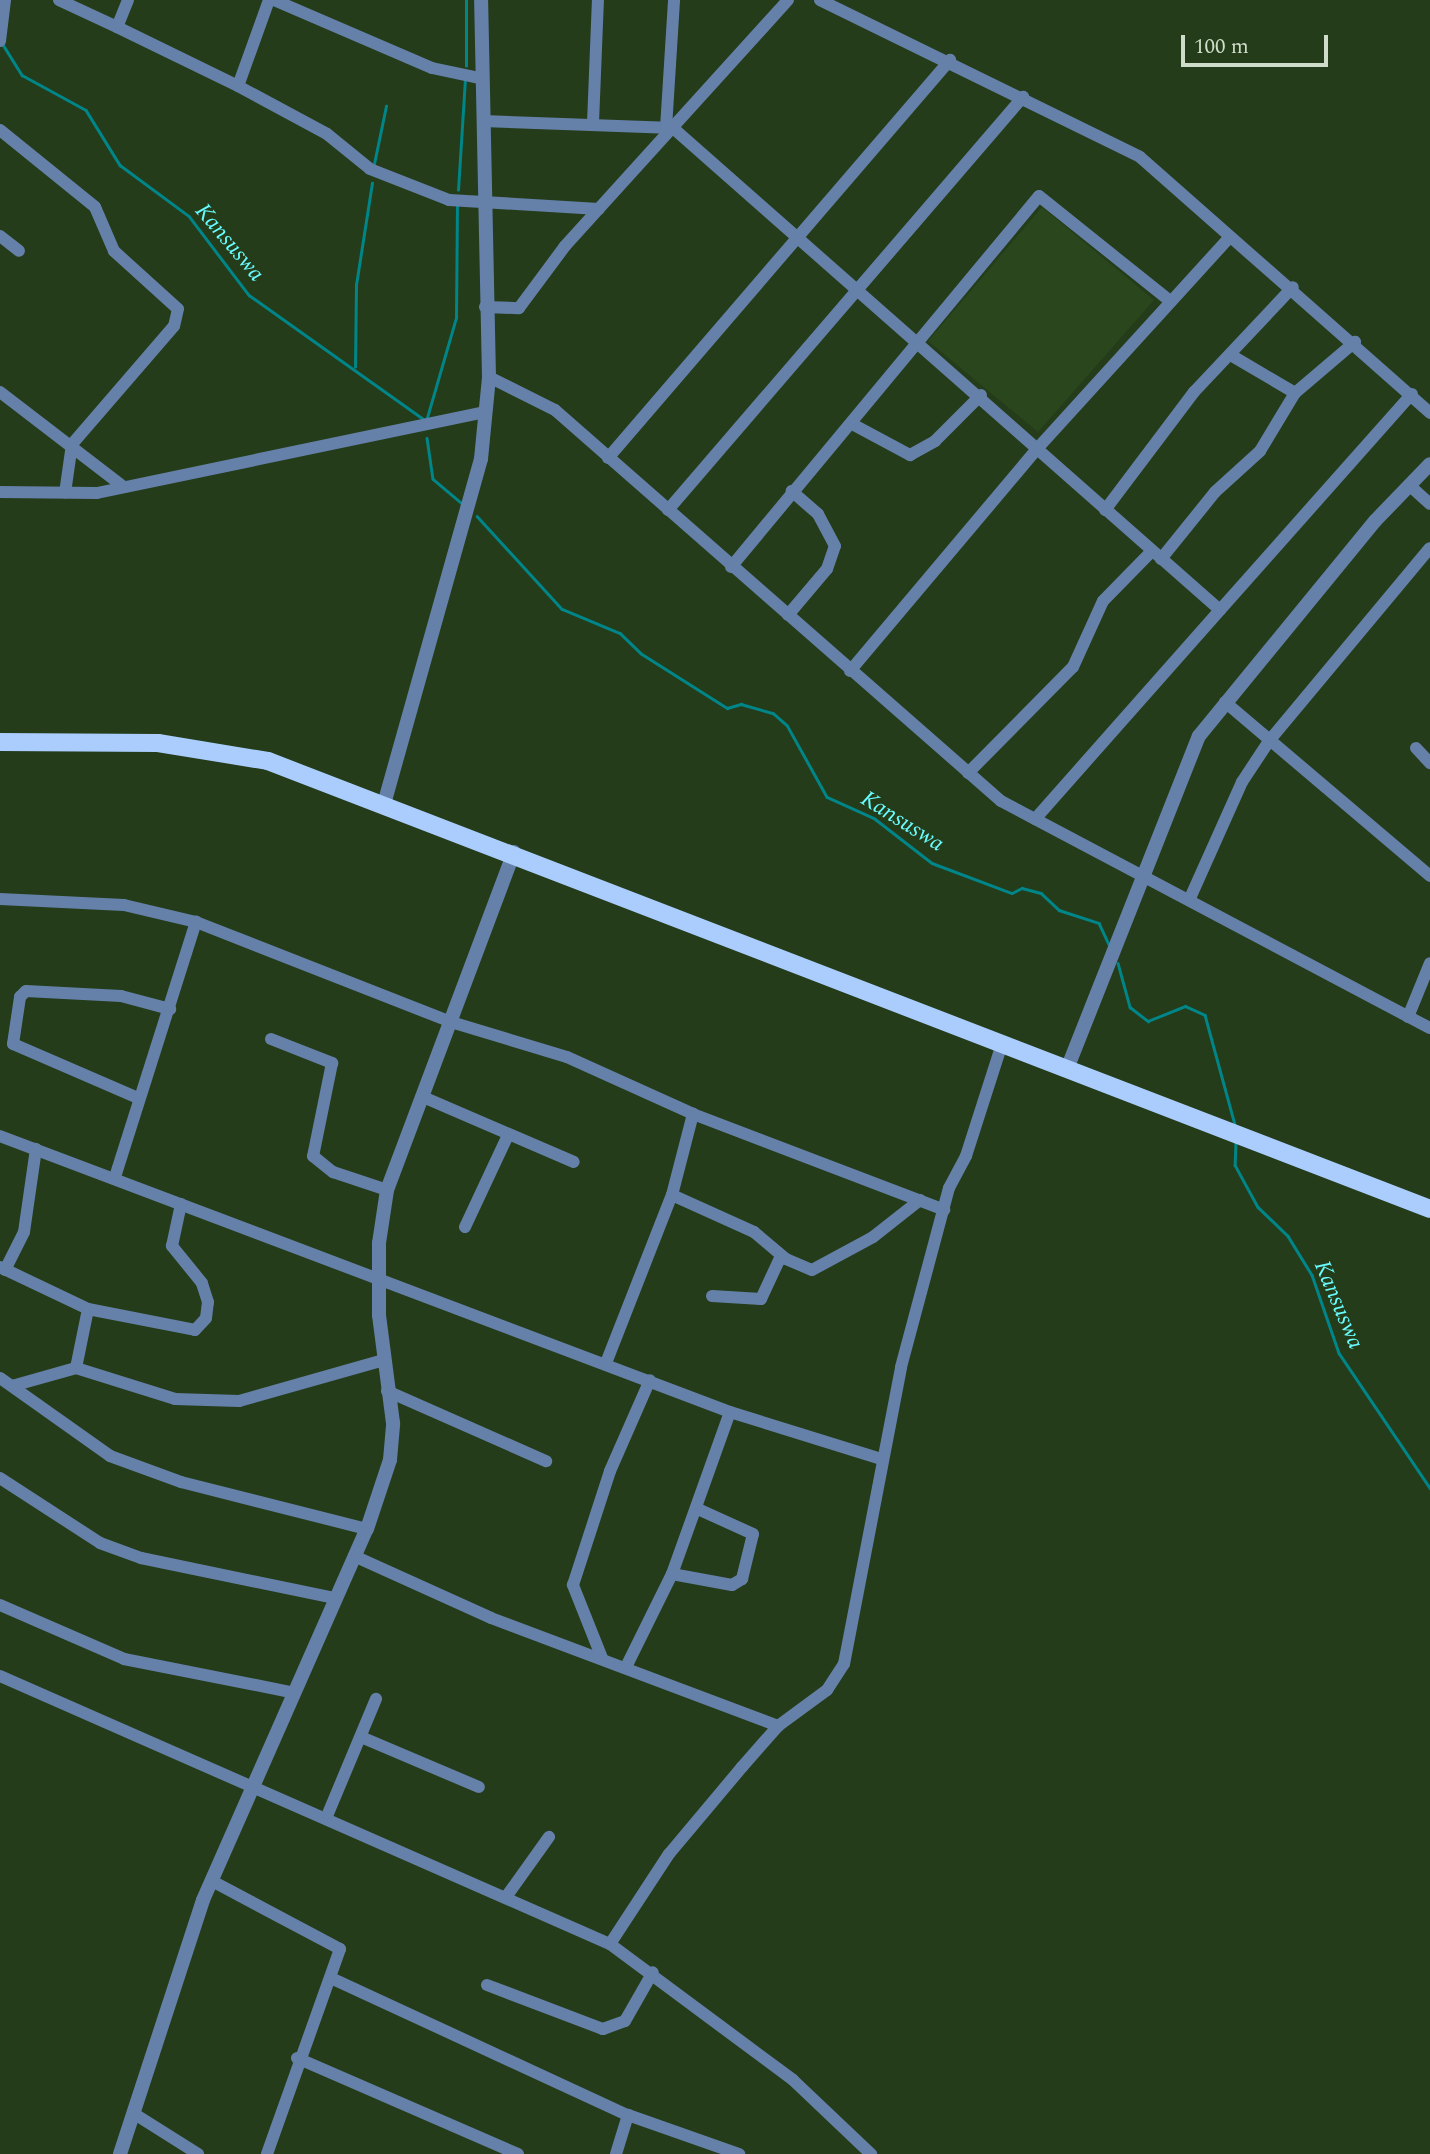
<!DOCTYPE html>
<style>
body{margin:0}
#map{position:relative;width:1430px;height:2154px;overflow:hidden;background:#243c1a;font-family:Spectral,serif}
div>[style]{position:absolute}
.built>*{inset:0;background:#29461d}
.stream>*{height:2.5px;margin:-1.25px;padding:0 1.25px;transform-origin:1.25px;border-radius:1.25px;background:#008588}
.minor>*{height:12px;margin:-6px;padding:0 6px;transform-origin:6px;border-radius:6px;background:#6581aa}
.tertiary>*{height:14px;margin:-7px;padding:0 7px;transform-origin:7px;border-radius:7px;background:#6581aa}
.primary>*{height:18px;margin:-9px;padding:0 9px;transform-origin:9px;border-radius:9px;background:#aacdfe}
span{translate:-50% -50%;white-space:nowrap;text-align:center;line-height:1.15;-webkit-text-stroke:6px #243c1a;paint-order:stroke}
.water-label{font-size:23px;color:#68fcff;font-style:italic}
.scale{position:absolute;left:1181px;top:35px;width:147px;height:32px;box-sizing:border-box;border:4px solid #ceddc9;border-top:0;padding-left:9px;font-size:21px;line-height:24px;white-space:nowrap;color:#ceddc9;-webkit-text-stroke:5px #243c1a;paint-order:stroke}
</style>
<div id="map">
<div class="built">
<div style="clip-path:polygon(1042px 207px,1154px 300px,1038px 432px,928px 341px)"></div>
</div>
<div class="stream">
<div style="left:2px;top:43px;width:38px;rotate:58deg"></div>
<div style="left:22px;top:75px;width:73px;rotate:28.7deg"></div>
<div style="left:86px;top:110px;width:65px;rotate:58.3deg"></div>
<div style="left:120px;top:165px;width:86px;rotate:36.5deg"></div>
<div style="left:189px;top:216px;width:99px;rotate:52.8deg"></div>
<div style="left:249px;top:295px;width:217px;rotate:35.4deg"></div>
<div style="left:426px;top:421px;width:107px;rotate:-73.8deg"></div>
<div style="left:456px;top:318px;width:113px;rotate:-89.5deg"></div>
<div style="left:466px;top:66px;width:66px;rotate:-90deg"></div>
<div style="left:374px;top:164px;width:59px;rotate:-78.3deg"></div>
<div style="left:458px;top:190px;width:110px;rotate:-86.4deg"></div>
<div style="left:355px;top:367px;width:82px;rotate:-89.3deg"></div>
<div style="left:356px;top:285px;width:103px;rotate:-81.1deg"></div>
<div style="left:427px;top:438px;width:41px;rotate:81.7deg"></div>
<div style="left:433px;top:479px;width:39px;rotate:40deg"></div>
<div style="left:477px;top:516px;width:126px;rotate:47.6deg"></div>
<div style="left:562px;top:609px;width:63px;rotate:22.5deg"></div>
<div style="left:620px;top:633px;width:30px;rotate:44deg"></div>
<div style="left:642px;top:654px;width:101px;rotate:32.4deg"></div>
<div style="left:727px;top:708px;width:15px;rotate:-16deg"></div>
<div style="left:741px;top:704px;width:33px;rotate:16deg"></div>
<div style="left:773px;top:713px;width:18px;rotate:41deg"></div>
<div style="left:787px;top:725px;width:82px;rotate:60.9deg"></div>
<div style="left:827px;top:797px;width:51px;rotate:24.1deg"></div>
<div style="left:874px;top:818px;width:73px;rotate:37.8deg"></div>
<div style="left:932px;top:863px;width:85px;rotate:20.6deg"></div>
<div style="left:1012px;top:893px;width:11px;rotate:-27deg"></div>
<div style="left:1022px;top:888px;width:20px;rotate:15deg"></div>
<div style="left:1041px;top:893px;width:25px;rotate:43deg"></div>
<div style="left:1059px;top:910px;width:42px;rotate:18deg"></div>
<div style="left:1099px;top:923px;width:23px;rotate:65deg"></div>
<div style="left:1118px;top:963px;width:46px;rotate:74.7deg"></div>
<div style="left:1130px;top:1007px;width:23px;rotate:38deg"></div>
<div style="left:1148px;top:1021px;width:40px;rotate:-22deg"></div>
<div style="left:1185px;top:1006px;width:22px;rotate:24deg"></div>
<div style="left:1205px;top:1015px;width:117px;rotate:74.7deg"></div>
<div style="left:1236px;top:1141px;width:24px;rotate:92deg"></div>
<div style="left:1235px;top:1165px;width:48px;rotate:61.3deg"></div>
<div style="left:1258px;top:1207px;width:42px;rotate:44deg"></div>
<div style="left:1288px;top:1236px;width:46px;rotate:58.4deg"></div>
<div style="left:1312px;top:1275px;width:83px;rotate:70.9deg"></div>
<div style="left:1339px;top:1353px;width:163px;rotate:56deg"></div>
</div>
<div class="minor">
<div style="left:59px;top:0;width:64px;rotate:25deg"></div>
<div style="left:128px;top:0;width:29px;rotate:112deg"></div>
<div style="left:117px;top:27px;width:135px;rotate:26deg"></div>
<div style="left:269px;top:0;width:91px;rotate:109.8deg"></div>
<div style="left:238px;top:86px;width:101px;rotate:28.3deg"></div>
<div style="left:327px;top:134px;width:55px;rotate:39.1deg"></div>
<div style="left:370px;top:169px;width:85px;rotate:21.4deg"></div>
<div style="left:449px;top:200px;width:150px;rotate:3.4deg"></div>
<div style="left:274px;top:0;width:172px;rotate:23.3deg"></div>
<div style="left:432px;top:68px;width:49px;rotate:11.8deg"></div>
<div style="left:820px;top:0;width:356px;rotate:26.1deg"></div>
<div style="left:1140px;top:157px;width:387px;rotate:41.4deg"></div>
<div style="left:0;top:41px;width:41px;rotate:-83deg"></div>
<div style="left:483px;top:121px;width:190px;rotate:2.1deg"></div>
<div style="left:673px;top:128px;width:729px;rotate:41.39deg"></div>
<div style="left:1220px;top:610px;width:279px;rotate:131.5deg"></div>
<div style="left:593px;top:123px;width:123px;rotate:-87.7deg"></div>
<div style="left:666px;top:128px;width:128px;rotate:-86.4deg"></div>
<div style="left:0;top:130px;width:122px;rotate:39deg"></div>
<div style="left:95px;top:207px;width:48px;rotate:66.6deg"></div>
<div style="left:114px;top:251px;width:86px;rotate:42.2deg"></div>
<div style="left:178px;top:309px;width:17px;rotate:103deg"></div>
<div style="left:174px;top:326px;width:156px;rotate:130.8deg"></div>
<div style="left:72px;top:444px;width:49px;rotate:98.1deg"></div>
<div style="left:0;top:236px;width:24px;rotate:38deg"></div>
<div style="left:485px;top:307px;width:34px;rotate:2deg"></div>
<div style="left:519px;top:308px;width:77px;rotate:-53.4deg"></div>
<div style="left:565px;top:246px;width:332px;rotate:-47.8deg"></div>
<div style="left:1234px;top:357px;width:71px;rotate:30.5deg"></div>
<div style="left:489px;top:377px;width:74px;rotate:26.6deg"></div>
<div style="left:555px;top:410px;width:593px;rotate:41.24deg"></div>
<div style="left:1001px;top:801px;width:485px;rotate:27.9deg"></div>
<div style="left:0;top:392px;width:156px;rotate:37.5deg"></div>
<div style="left:854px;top:425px;width:64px;rotate:28.2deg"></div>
<div style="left:910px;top:455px;width:29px;rotate:-29deg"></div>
<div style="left:935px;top:441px;width:65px;rotate:-45deg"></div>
<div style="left:608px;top:458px;width:525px;rotate:-49.33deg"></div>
<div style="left:1409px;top:485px;width:28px;rotate:42deg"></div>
<div style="left:0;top:492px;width:97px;rotate:0.6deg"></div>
<div style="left:97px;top:493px;width:397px;rotate:-11.8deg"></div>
<div style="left:668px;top:510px;width:545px;rotate:-49.32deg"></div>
<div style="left:1105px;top:510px;width:148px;rotate:-53deg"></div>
<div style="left:1194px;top:392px;width:144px;rotate:-46.7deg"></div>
<div style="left:1161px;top:559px;width:86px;rotate:-51.1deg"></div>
<div style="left:1215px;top:492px;width:61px;rotate:-42.3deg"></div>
<div style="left:1260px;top:451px;width:68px;rotate:-58.9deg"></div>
<div style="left:1295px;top:393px;width:79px;rotate:-40.4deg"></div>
<div style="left:731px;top:567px;width:482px;rotate:-50.3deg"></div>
<div style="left:1039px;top:196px;width:168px;rotate:38.7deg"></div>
<div style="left:1220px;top:610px;width:289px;rotate:-48.4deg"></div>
<div style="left:788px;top:615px;width:60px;rotate:-49.7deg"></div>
<div style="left:827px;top:569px;width:24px;rotate:-71deg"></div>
<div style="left:835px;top:546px;width:36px;rotate:-118deg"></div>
<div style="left:818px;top:514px;width:35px;rotate:-139deg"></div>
<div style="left:850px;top:671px;width:289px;rotate:-49.9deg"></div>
<div style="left:1036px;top:450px;width:288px;rotate:-47.7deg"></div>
<div style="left:1225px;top:702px;width:269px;rotate:40.3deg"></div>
<div style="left:1416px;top:748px;width:21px;rotate:47deg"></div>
<div style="left:968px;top:773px;width:149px;rotate:-45.3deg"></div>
<div style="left:1073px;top:667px;width:72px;rotate:-65.6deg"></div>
<div style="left:1103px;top:601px;width:70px;rotate:-45.6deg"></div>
<div style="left:1191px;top:896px;width:125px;rotate:-65.9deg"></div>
<div style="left:1242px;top:782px;width:49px;rotate:-56.6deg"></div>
<div style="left:1269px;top:741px;width:251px;rotate:-50.2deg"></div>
<div style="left:0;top:899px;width:124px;rotate:2.8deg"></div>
<div style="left:124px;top:905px;width:74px;rotate:13.3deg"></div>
<div style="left:1408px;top:1017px;width:58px;rotate:-67.8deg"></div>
<div style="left:271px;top:1039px;width:66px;rotate:21.5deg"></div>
<div style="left:332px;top:1063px;width:95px;rotate:101.5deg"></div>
<div style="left:313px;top:1156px;width:26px;rotate:39deg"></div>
<div style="left:333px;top:1172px;width:57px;rotate:18.4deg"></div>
<div style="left:423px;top:1097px;width:164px;rotate:23.3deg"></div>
<div style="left:138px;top:1098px;width:136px;rotate:-156.6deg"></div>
<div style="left:13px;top:1044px;width:48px;rotate:-81.5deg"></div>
<div style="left:20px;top:997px;width:8px;rotate:-45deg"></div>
<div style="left:26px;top:991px;width:95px;rotate:3deg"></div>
<div style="left:121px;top:996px;width:51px;rotate:14.9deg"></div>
<div style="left:0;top:1136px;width:780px;rotate:20.71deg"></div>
<div style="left:730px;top:1412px;width:155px;rotate:17.3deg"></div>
<div style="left:115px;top:1177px;width:268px;rotate:-72.4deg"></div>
<div style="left:196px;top:922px;width:274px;rotate:21.4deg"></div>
<div style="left:451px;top:1022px;width:121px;rotate:16.8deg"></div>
<div style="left:567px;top:1057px;width:138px;rotate:24.3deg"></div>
<div style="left:693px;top:1114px;width:269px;rotate:20.9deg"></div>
<div style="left:672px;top:1195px;width:90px;rotate:24.3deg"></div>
<div style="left:754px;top:1232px;width:42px;rotate:40.2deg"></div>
<div style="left:786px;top:1259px;width:28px;rotate:23deg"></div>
<div style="left:812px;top:1270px;width:69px;rotate:-28.4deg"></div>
<div style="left:873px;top:1237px;width:60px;rotate:-38.2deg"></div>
<div style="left:465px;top:1227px;width:102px;rotate:-64.9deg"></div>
<div style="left:0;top:1267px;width:98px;rotate:25.5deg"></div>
<div style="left:88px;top:1309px;width:109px;rotate:11.1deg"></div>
<div style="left:195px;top:1330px;width:16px;rotate:-47deg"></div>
<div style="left:206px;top:1318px;width:16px;rotate:-83deg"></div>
<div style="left:208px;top:1302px;width:20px;rotate:-108deg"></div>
<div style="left:202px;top:1283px;width:48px;rotate:-129deg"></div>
<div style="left:172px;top:1246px;width:43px;rotate:-77.9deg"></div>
<div style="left:5px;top:1270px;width:42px;rotate:-63.4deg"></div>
<div style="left:24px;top:1232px;width:84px;rotate:-81.8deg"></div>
<div style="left:712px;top:1296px;width:49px;rotate:3.5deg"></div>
<div style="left:761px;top:1299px;width:47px;rotate:-65.1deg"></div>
<div style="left:606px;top:1363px;width:180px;rotate:-68.6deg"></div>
<div style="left:672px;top:1195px;width:84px;rotate:-75.5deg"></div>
<div style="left:76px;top:1368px;width:60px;rotate:-78.5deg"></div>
<div style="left:0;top:1378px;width:135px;rotate:35.3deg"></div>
<div style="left:110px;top:1456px;width:76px;rotate:20.1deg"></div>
<div style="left:181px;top:1482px;width:192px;rotate:14.2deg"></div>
<div style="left:12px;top:1386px;width:66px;rotate:-15.7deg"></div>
<div style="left:76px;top:1368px;width:104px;rotate:17.4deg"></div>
<div style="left:175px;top:1399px;width:64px;rotate:1.8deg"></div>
<div style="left:239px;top:1401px;width:151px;rotate:-15.8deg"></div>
<div style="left:387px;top:1391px;width:174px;rotate:23.8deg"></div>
<div style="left:0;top:1478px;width:119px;rotate:33deg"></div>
<div style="left:100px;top:1543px;width:44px;rotate:20.1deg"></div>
<div style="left:141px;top:1558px;width:197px;rotate:11.7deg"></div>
<div style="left:354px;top:1556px;width:150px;rotate:24.3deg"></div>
<div style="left:491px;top:1618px;width:307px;rotate:20.6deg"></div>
<div style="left:672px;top:1574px;width:61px;rotate:10.4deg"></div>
<div style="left:732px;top:1585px;width:12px;rotate:-31deg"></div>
<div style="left:742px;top:1579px;width:46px;rotate:-76.3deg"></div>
<div style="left:753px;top:1534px;width:60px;rotate:-155.6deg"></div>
<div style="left:0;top:1605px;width:135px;rotate:23.5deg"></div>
<div style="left:124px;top:1659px;width:170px;rotate:11.2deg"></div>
<div style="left:602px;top:1658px;width:79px;rotate:-111.7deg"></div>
<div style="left:573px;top:1585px;width:120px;rotate:-72deg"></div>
<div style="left:610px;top:1471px;width:99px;rotate:-66.3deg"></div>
<div style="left:626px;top:1667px;width:104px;rotate:-63.7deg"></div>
<div style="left:672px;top:1574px;width:172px;rotate:-70.3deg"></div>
<div style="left:0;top:1676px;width:666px;rotate:23.72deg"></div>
<div style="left:610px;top:1944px;width:228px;rotate:36.6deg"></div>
<div style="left:793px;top:2080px;width:108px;rotate:43.5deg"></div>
<div style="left:361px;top:1737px;width:128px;rotate:23deg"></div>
<div style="left:327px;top:1816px;width:127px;rotate:-67.3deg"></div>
<div style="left:212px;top:1881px;width:145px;rotate:28deg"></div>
<div style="left:340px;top:1949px;width:218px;rotate:109.6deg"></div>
<div style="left:506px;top:1897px;width:74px;rotate:-54.4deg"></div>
<div style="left:610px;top:1944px;width:108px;rotate:-56.8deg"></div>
<div style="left:669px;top:1854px;width:114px;rotate:-50deg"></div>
<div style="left:742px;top:1767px;width:55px;rotate:-48.7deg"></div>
<div style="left:778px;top:1726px;width:61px;rotate:-36.3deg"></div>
<div style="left:827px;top:1690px;width:31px;rotate:-57deg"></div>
<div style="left:844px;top:1664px;width:302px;rotate:-79.1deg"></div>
<div style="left:901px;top:1367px;width:185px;rotate:-75deg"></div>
<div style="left:949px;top:1188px;width:36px;rotate:-62deg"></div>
<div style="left:966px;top:1156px;width:118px;rotate:-72.2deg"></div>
<div style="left:333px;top:1979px;width:325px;rotate:24.8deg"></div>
<div style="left:628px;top:2115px;width:118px;rotate:19.4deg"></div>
<div style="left:487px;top:1985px;width:124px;rotate:20.8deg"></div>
<div style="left:603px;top:2029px;width:23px;rotate:-20deg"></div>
<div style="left:625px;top:2021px;width:56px;rotate:-60.3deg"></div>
<div style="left:297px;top:2058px;width:241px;rotate:23.5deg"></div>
<div style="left:133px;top:2113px;width:77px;rotate:32.2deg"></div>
<div style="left:616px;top:2154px;width:41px;rotate:-72.9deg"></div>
</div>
<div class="tertiary">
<div style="left:384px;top:804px;width:358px;rotate:-74.3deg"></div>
<div style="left:481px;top:459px;width:82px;rotate:-84.4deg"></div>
<div style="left:489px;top:377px;width:377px;rotate:-91.2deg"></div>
<div style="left:1067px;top:1069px;width:358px;rotate:-68.4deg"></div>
<div style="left:1199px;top:736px;width:278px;rotate:-50.7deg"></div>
<div style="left:1375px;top:521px;width:79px;rotate:-46deg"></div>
<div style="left:120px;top:2154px;width:267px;rotate:-71.9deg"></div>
<div style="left:203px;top:1900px;width:406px;rotate:-66.2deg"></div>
<div style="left:367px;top:1529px;width:73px;rotate:-71.6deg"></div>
<div style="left:390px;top:1460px;width:37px;rotate:-85deg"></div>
<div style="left:393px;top:1423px;width:109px;rotate:-97.4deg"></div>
<div style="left:379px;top:1315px;width:72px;rotate:-90deg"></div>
<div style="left:379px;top:1243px;width:54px;rotate:-81.4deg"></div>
<div style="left:387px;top:1190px;width:361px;rotate:-69.4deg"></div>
</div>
<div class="primary">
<div style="left:0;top:742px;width:158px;rotate:0.4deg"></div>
<div style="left:158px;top:743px;width:111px;rotate:9.3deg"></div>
<div style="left:268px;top:761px;width:1245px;rotate:21.08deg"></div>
</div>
<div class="water-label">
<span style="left:229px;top:243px;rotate:50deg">Kansuswa</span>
<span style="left:902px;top:822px;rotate:32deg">Kansuswa</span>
<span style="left:1338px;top:1305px;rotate:67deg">Kansuswa</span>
</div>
<div class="scale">100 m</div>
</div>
